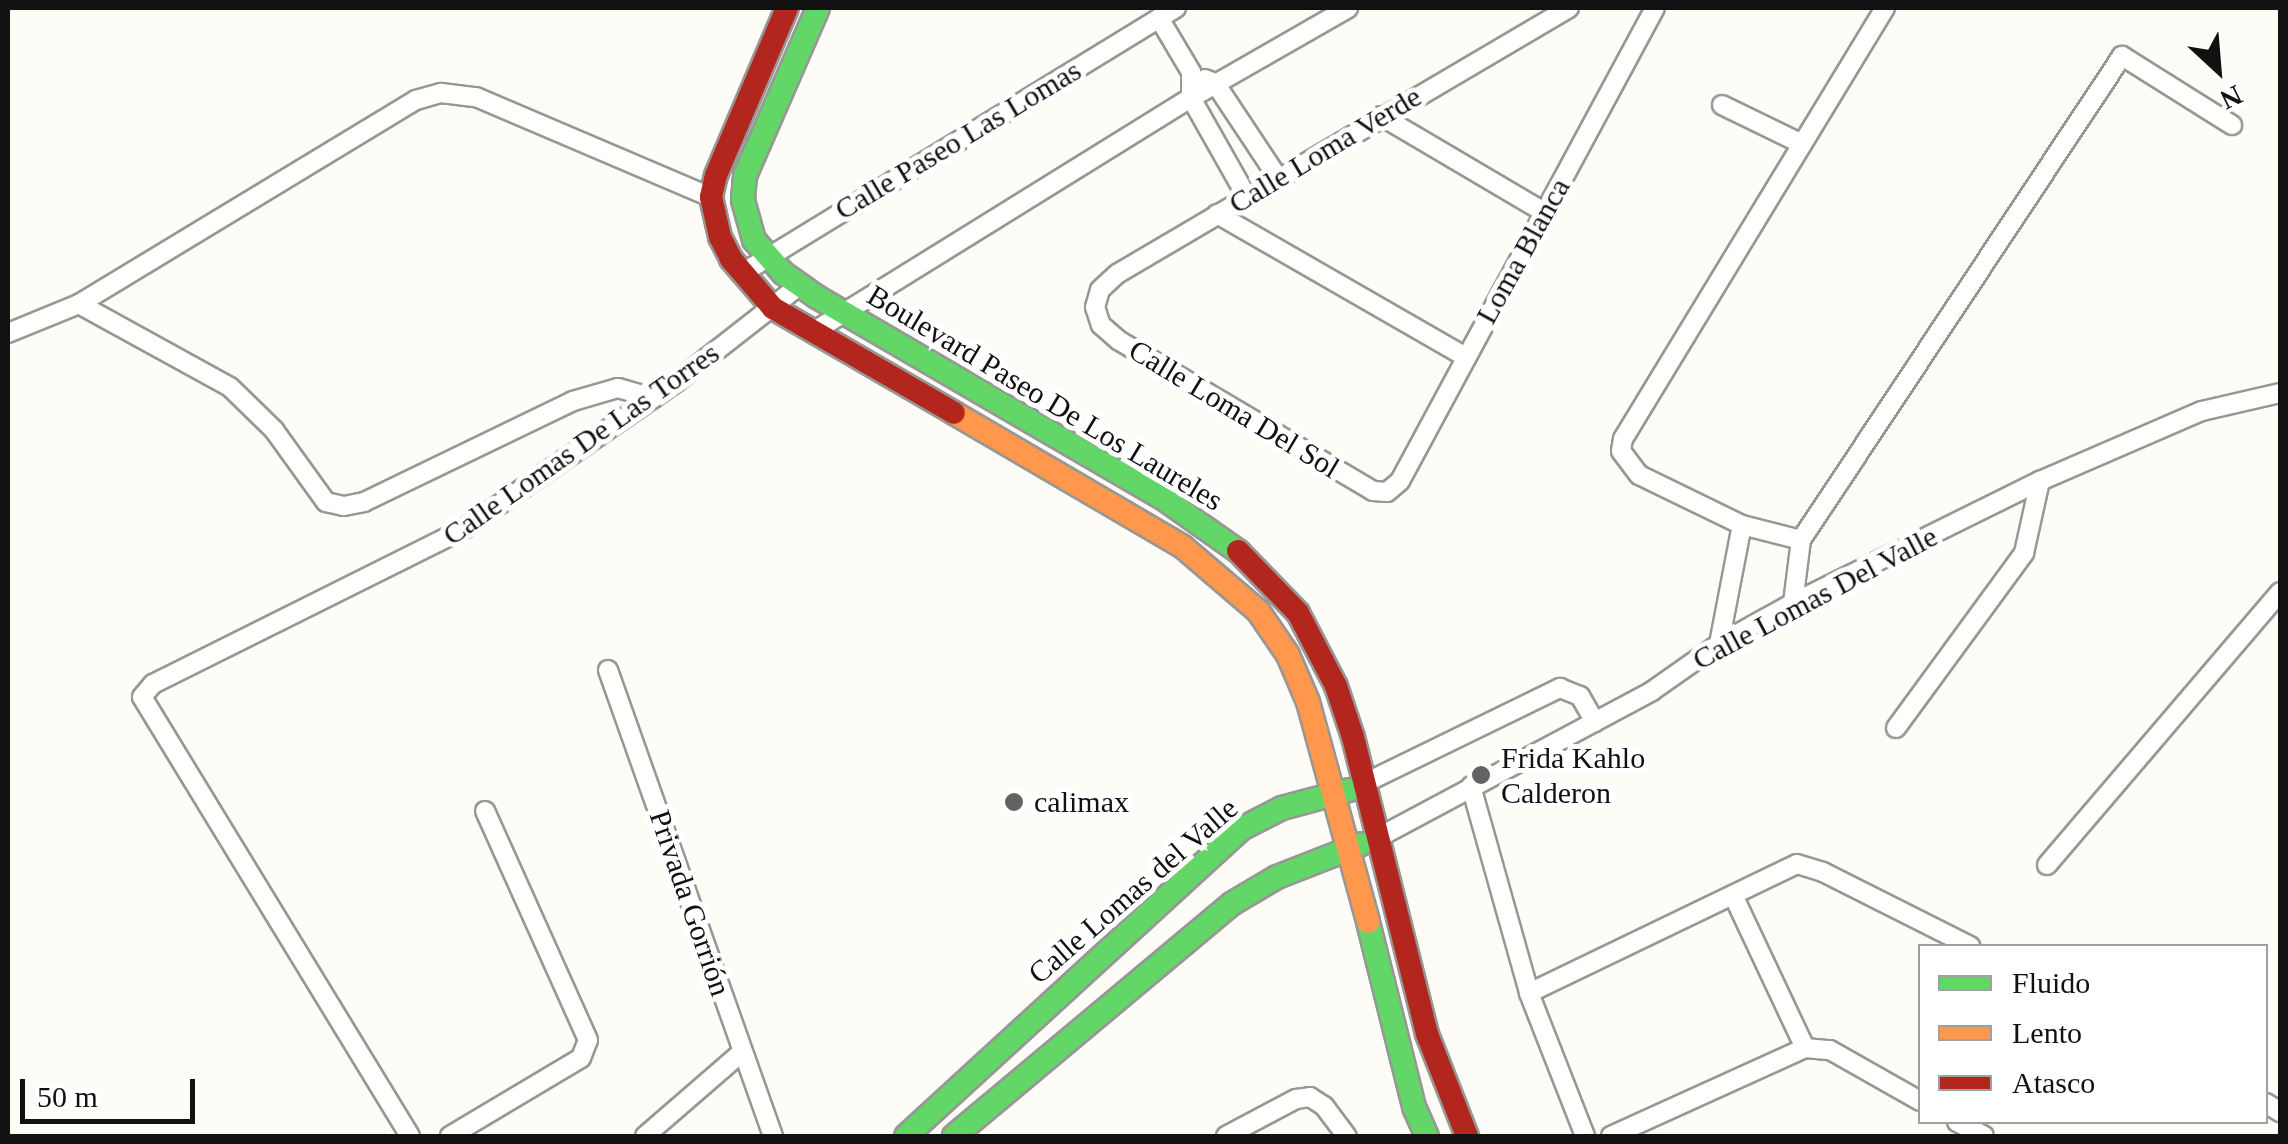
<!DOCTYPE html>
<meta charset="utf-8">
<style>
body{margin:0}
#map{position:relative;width:2288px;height:1144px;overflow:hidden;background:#fdfcf7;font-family:"Times New Roman",serif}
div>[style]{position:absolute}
.roads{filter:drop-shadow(2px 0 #979795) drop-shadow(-2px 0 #979795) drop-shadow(0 2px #979795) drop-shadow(0 -2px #979795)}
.street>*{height:18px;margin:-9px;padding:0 9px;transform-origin:9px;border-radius:9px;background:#fffffe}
.fast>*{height:22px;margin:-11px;padding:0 11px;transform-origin:11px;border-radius:11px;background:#63d668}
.slow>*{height:22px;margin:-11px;padding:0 11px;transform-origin:11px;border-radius:11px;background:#ff974d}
.jam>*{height:22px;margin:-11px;padding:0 11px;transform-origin:11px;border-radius:11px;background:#b3261e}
.dots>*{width:28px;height:28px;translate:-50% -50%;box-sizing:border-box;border:5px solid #fff;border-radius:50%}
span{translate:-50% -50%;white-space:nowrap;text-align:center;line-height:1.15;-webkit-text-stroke:10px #fff;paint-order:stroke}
.street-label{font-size:30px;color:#111}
.poi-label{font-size:30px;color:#111}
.left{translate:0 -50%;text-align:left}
.frame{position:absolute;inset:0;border:10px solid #111;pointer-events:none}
.legend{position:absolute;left:1918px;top:944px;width:350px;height:180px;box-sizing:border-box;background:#fff;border:2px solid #a0a0a0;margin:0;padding:12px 18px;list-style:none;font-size:30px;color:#111}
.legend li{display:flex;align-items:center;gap:20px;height:50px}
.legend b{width:50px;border:2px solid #a0a0a0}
.north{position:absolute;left:2168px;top:20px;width:100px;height:100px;-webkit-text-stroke:8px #fff;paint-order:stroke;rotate:154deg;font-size:28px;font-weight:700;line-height:40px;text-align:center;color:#111}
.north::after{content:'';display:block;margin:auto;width:35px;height:45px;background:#111;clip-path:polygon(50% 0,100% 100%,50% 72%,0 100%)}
.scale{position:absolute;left:20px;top:1079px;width:175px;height:45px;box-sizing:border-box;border:5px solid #111;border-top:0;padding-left:12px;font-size:30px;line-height:35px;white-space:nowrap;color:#111;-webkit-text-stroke:8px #fff;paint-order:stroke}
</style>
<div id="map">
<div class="roads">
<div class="street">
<div style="left:1569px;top:8px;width:524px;rotate:149.52deg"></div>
<div style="left:1117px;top:274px;width:23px;rotate:137deg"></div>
<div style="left:1100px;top:290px;width:18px;rotate:106deg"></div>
<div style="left:1095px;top:307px;width:19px;rotate:72deg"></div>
<div style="left:1101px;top:325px;width:23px;rotate:41deg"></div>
<div style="left:1118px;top:340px;width:296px;rotate:30.6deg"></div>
<div style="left:1373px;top:491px;width:14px;rotate:4deg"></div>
<div style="left:1387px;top:492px;width:17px;rotate:-40deg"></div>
<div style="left:1400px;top:481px;width:537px;rotate:-61.67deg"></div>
<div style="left:1159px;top:18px;width:63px;rotate:59.3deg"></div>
<div style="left:1191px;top:72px;width:26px;rotate:90deg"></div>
<div style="left:1191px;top:98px;width:114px;rotate:60.5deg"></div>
<div style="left:1205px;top:79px;width:11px;rotate:22deg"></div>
<div style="left:1215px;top:83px;width:114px;rotate:56.4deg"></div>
<div style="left:1722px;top:105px;width:89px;rotate:26deg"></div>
<div style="left:1381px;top:116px;width:191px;rotate:30.5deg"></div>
<div style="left:1217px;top:214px;width:285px;rotate:29.9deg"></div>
<div style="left:741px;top:274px;width:510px;rotate:-31.45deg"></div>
<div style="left:79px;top:304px;width:172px;rotate:28.8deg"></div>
<div style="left:230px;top:387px;width:62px;rotate:44.3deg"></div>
<div style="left:274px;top:430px;width:89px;rotate:54.2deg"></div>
<div style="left:326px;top:502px;width:18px;rotate:13deg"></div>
<div style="left:344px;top:506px;width:20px;rotate:-11deg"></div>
<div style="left:364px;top:502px;width:232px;rotate:-25.8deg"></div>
<div style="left:573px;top:401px;width:47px;rotate:-16.1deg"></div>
<div style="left:618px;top:388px;width:37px;rotate:16deg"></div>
<div style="left:813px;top:332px;width:445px;rotate:-31.8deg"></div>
<div style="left:1191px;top:98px;width:181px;rotate:-29.8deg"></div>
<div style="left:8px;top:333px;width:77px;rotate:-22.2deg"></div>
<div style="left:79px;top:304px;width:394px;rotate:-31.2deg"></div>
<div style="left:416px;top:100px;width:26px;rotate:-16deg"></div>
<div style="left:441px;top:93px;width:35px;rotate:7deg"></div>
<div style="left:476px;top:97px;width:255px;rotate:23.1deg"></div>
<div style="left:1801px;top:540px;width:61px;rotate:-165.7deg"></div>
<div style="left:1742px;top:525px;width:114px;rotate:-154.1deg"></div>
<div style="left:1639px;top:475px;width:30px;rotate:-127deg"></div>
<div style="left:1621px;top:451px;width:12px;rotate:-81deg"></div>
<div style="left:1623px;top:439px;width:504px;rotate:-58.71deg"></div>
<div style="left:1793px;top:603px;width:64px;rotate:-82.8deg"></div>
<div style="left:1801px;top:540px;width:581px;rotate:-56.45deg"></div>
<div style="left:2122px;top:56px;width:130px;rotate:32.1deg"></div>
<div style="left:1719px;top:644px;width:121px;rotate:-79.1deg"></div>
<div style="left:608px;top:670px;width:494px;rotate:70.5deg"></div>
<div style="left:1896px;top:728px;width:217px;rotate:-53.8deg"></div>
<div style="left:2024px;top:553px;width:74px;rotate:-77.5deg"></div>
<div style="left:1367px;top:782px;width:215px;rotate:-26deg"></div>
<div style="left:1560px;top:688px;width:22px;rotate:22deg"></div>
<div style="left:1580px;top:696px;width:30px;rotate:60deg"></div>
<div style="left:1471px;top:786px;width:215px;rotate:74.3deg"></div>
<div style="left:1529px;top:993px;width:154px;rotate:68.6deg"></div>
<div style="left:1381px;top:836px;width:307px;rotate:-28.1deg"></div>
<div style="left:1652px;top:691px;width:82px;rotate:-35deg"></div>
<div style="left:1719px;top:644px;width:85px;rotate:-29deg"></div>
<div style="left:1793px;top:603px;width:275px;rotate:-26.3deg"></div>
<div style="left:2040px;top:481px;width:176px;rotate:-23.4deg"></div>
<div style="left:2202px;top:411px;width:80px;rotate:-13deg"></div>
<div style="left:2047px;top:865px;width:359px;rotate:-49.5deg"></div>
<div style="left:1733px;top:895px;width:169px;rotate:64.8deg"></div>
<div style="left:1529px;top:993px;width:297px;rotate:-25.7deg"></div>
<div style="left:1797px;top:864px;width:27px;rotate:17deg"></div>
<div style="left:1823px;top:872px;width:165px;rotate:26.7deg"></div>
<div style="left:2266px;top:1103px;width:17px;rotate:33deg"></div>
<div style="left:1957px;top:1122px;width:30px;rotate:27deg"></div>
<div style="left:410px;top:1136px;width:514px;rotate:-121.4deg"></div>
<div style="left:142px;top:697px;width:17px;rotate:-50deg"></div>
<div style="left:153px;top:684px;width:347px;rotate:-26.5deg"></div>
<div style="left:464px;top:529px;width:258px;rotate:-34.7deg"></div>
<div style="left:676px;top:382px;width:156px;rotate:-38deg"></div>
<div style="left:450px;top:1136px;width:152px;rotate:-30.8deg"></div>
<div style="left:581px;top:1058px;width:19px;rotate:-69deg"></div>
<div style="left:588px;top:1040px;width:251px;rotate:-114.2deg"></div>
<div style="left:645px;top:1136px;width:128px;rotate:-40.9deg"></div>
<div style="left:1226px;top:1136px;width:79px;rotate:-27.9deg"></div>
<div style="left:1296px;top:1099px;width:14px;rotate:-8deg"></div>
<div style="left:1310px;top:1097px;width:17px;rotate:33deg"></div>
<div style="left:1324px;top:1106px;width:38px;rotate:53deg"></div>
<div style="left:1611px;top:1136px;width:213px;rotate:-24.4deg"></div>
<div style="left:1805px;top:1048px;width:25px;rotate:5deg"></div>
<div style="left:1830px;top:1050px;width:103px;rotate:29.5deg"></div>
</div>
<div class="fast">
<div style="left:818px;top:8px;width:183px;rotate:113.5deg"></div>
<div style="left:745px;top:176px;width:24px;rotate:95deg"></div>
<div style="left:743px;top:200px;width:41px;rotate:74.6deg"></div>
<div style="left:754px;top:240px;width:44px;rotate:48.7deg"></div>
<div style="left:783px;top:273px;width:42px;rotate:35.2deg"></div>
<div style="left:817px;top:297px;width:405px;rotate:30.2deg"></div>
<div style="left:1167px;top:501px;width:87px;rotate:35.2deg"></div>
<div style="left:1368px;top:922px;width:191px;rotate:76deg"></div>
<div style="left:1414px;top:1107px;width:32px;rotate:66deg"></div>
<div style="left:906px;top:1136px;width:454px;rotate:-42.5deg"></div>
<div style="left:1241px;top:829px;width:46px;rotate:-27.1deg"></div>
<div style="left:1282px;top:808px;width:69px;rotate:-15deg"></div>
<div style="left:954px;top:1136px;width:363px;rotate:-39.9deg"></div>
<div style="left:1233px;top:903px;width:51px;rotate:-30.6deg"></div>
<div style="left:1277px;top:877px;width:90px;rotate:-21.4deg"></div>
</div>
<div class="slow">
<div style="left:954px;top:413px;width:265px;rotate:30.3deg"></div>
<div style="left:1183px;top:547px;width:99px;rotate:40.5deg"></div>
<div style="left:1258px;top:611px;width:53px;rotate:55.7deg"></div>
<div style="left:1288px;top:655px;width:51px;rotate:66.9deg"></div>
<div style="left:1308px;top:702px;width:228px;rotate:74.7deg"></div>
</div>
<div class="jam">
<div style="left:787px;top:8px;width:181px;rotate:113deg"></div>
<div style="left:716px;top:175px;width:23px;rotate:103deg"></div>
<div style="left:711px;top:197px;width:41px;rotate:77.3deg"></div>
<div style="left:720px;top:237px;width:25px;rotate:63deg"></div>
<div style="left:731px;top:259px;width:65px;rotate:49.4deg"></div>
<div style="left:773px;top:308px;width:209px;rotate:30.1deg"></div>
<div style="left:1238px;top:551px;width:86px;rotate:45.9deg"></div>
<div style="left:1298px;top:613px;width:82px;rotate:62.5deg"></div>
<div style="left:1336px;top:686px;width:54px;rotate:71.6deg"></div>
<div style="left:1353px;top:737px;width:306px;rotate:76deg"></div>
<div style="left:1427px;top:1034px;width:110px;rotate:68.6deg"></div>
</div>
</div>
<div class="dots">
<div style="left:1481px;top:775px;background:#646362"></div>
<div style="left:1014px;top:802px;background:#646362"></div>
</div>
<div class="street-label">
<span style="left:958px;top:140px;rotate:-31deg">Calle Paseo Las Lomas</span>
<span style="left:1325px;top:150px;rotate:-31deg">Calle Loma Verde</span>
<span style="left:1523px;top:251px;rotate:-61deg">Loma Blanca</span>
<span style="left:1045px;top:398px;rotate:31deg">Boulevard Paseo De Los Laureles</span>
<span style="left:1234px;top:409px;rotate:31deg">Calle Loma Del Sol</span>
<span style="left:581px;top:444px;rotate:-35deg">Calle Lomas De Las Torres</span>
<span style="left:1815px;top:598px;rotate:-28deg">Calle Lomas Del Valle</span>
<span style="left:1133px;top:891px;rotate:-41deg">Calle Lomas del Valle</span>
<span style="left:690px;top:903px;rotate:71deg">Privada Gorrión</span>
</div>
<div class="poi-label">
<span class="left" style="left:1501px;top:775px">Frida Kahlo<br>Calderon</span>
<span class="left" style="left:1034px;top:802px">calimax</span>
</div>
<div class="frame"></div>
<ul class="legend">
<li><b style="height:12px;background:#63d668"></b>Fluido</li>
<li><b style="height:12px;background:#ff974d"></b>Lento</li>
<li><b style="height:12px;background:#b3261e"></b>Atasco</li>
</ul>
<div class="north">N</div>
<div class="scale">50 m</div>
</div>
